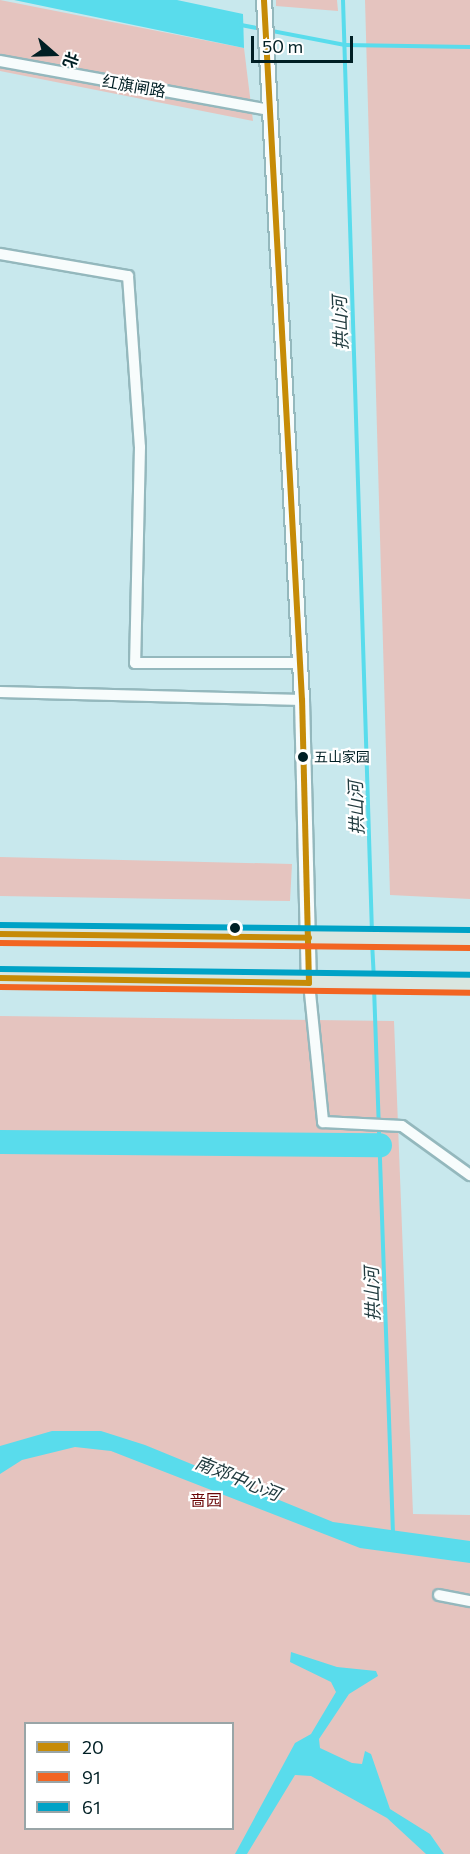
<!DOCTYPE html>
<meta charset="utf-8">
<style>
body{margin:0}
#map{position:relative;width:470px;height:1854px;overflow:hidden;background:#c8e8ed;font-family:Commissioner,"Noto Sans SC",sans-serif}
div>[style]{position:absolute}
.green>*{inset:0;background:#e5c4bf}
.water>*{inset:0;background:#59dcec}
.stream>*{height:4px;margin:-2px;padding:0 2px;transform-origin:2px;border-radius:2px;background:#59dcec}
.river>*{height:24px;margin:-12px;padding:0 12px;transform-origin:12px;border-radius:12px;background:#59dcec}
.roads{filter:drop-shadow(2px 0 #94b8bd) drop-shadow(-2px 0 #94b8bd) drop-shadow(0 2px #94b8bd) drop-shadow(0 -2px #94b8bd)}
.minor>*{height:10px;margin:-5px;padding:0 5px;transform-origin:5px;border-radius:5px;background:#f7fcfc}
.tertiary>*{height:14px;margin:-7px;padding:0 7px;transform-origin:7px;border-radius:7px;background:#f7fcfc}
.primary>*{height:16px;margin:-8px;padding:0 8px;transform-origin:8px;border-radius:8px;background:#d9e6e0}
.bus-1>*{height:6px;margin:-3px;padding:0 3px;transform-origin:3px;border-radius:3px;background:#c68b07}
.bus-2>*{height:6px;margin:-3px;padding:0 3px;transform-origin:3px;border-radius:3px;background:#f26522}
.bus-3>*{height:6px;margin:-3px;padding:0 3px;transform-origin:3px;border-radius:3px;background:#00a2c6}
.dots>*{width:16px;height:16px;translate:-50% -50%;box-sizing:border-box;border:3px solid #fff;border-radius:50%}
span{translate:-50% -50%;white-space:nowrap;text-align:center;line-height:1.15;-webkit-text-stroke:4.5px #fff;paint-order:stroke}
.bus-label{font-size:14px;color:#001f24}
.left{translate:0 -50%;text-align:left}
.street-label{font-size:16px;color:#001f24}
.park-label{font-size:16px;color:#6a0607}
.water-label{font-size:18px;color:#213b3f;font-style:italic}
.legend{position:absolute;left:24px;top:1722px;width:210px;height:108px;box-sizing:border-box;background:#fff;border:2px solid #99a5a7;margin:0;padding:8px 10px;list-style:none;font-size:18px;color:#001f24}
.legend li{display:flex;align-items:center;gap:12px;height:30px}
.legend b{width:30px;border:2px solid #99a5a7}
.north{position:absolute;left:24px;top:24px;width:60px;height:60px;-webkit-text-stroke:4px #fff;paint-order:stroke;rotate:110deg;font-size:16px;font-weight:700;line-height:24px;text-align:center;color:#001f24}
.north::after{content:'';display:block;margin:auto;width:21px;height:27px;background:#001f24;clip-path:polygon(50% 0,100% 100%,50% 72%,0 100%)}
.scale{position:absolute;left:251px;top:36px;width:102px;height:27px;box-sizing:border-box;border:3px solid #001f24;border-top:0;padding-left:8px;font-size:18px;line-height:21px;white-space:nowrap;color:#001f24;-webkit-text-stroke:4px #fff;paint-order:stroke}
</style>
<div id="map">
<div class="green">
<div style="clip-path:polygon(0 0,244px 48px,253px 121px,0 71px)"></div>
<div style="clip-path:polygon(276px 0,337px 0,338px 11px,276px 6px)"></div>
<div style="clip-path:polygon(365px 0,470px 0,470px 899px,390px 895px)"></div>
<div style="clip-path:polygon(0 857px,292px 864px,290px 901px,0 896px)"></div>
<div style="clip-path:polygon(evenodd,0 1016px,394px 1021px,413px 1514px,470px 1515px,470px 1854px,0 1854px,0 1016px,26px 1724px,232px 1724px,232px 1828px,26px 1828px,26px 1724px)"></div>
</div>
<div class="water">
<div style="clip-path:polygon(14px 0,177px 0,243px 14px,244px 48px)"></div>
<div style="clip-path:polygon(52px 1431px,101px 1431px,145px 1445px,333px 1522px,470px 1541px,470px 1563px,360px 1548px,111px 1451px,75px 1447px,22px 1460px,0 1474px,0 1446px)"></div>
<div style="clip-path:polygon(291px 1652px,337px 1667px,376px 1671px,378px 1676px,349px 1694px,319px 1739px,320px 1748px,352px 1763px,362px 1764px,365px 1751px,371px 1754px,390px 1809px,430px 1834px,444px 1854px,426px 1854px,387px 1818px,311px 1776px,295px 1775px,247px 1854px,235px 1854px,295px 1743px,311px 1734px,336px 1692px,331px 1682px,290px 1662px)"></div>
</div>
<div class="stream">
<div style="left:343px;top:0;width:935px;rotate:88.22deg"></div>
<div style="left:241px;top:25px;width:106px;rotate:10.9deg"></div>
<div style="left:345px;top:45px;width:125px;rotate:0.9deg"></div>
<div style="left:372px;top:942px;width:38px;rotate:87deg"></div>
<div style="left:374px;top:987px;width:547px;rotate:88.01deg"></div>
</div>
<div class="river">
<div style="left:0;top:1142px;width:380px;rotate:0.5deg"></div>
</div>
<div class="roads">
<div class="minor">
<div style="left:0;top:61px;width:273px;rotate:10.3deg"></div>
<div style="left:0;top:254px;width:130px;rotate:9.8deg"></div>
<div style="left:128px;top:276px;width:171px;rotate:86deg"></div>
<div style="left:140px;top:447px;width:216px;rotate:91.3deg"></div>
<div style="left:135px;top:663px;width:163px"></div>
<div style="left:0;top:692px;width:302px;rotate:1.5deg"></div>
<div style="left:309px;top:983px;width:140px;rotate:84.2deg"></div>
<div style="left:323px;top:1122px;width:79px;rotate:2.9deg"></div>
<div style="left:402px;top:1126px;width:84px;rotate:35.8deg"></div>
<div style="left:439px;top:1595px;width:32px;rotate:11deg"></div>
</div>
<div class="tertiary">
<div style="left:264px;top:0;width:701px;rotate:86.89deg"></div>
<div style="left:302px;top:700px;width:283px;rotate:88.6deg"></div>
</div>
<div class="primary">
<div style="left:0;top:934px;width:470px;rotate:0.6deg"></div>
<div style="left:0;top:978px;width:470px;rotate:0.7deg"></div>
</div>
</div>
<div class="bus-1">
<div style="left:0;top:934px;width:309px;rotate:0.7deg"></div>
<div style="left:0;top:978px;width:309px;rotate:0.9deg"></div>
<div style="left:309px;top:983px;width:283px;rotate:-91.4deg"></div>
<div style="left:302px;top:700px;width:701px;rotate:-93.11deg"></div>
</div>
<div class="bus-2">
<div style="left:0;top:943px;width:470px;rotate:0.6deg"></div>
<div style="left:0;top:987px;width:470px;rotate:0.7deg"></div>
</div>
<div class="bus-3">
<div style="left:0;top:925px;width:470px;rotate:0.6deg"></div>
<div style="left:0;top:969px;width:470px;rotate:0.7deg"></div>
</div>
<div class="dots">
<div style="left:303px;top:757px;background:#001f24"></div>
<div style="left:235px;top:928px;background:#001f24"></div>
</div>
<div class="bus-label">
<span class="left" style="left:314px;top:757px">五山家园</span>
</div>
<div class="street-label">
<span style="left:134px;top:86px;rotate:10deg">红旗闸路</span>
</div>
<div class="park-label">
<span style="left:206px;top:1500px">啬园</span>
</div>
<div class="water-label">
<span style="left:340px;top:323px;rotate:-92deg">拱山河</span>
<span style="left:356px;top:808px;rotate:-92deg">拱山河</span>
<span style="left:372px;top:1294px;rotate:-92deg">拱山河</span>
<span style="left:238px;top:1478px;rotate:22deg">南郊中心河</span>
</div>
<ul class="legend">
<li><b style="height:8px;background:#c68b07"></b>20</li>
<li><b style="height:8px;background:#f26522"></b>91</li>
<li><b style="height:8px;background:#00a2c6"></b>61</li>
</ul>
<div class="north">北</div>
<div class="scale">50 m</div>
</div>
